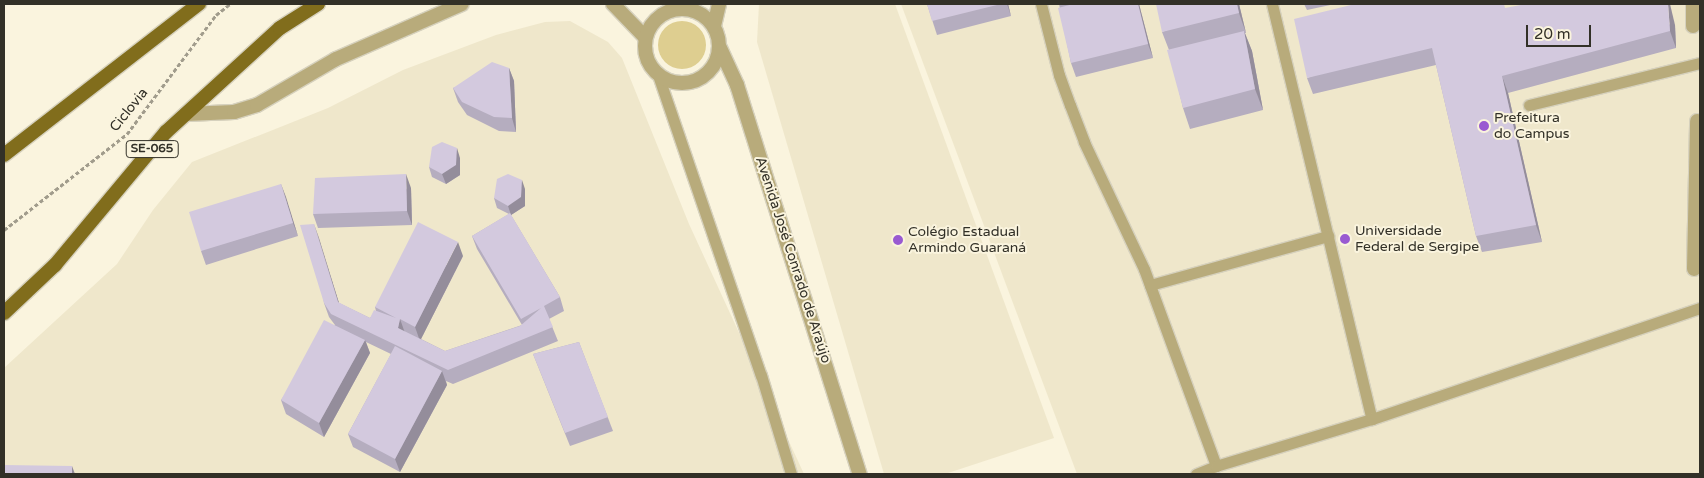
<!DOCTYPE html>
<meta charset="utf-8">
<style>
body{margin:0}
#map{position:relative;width:1704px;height:478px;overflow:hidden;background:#faf4de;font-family:"Varela Round",sans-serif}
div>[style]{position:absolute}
.built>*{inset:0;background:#efe7cb}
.green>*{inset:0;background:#dece90}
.round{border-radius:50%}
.path>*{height:3px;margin-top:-1.5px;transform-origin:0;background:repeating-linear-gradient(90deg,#a19c8c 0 4px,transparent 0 6.5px)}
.roads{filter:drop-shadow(1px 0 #d6d1bd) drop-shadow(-1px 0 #d6d1bd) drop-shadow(0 1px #d6d1bd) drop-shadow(0 -1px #d6d1bd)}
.service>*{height:11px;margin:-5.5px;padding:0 5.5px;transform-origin:5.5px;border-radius:5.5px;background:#b8ab7b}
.pedestrian>*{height:14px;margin:-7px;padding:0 7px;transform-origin:7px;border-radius:7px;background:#b8ab7b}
.minor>*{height:14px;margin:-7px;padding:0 7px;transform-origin:7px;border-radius:7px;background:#b8ab7b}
.minor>.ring{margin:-7px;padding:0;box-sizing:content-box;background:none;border:14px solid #b8ab7b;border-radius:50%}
.primary>*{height:14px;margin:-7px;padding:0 7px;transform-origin:7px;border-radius:7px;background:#816d1c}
.wall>*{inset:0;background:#b5adbf}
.shaded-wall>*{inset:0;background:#948d9b}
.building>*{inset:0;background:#d3c9de}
.dots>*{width:14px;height:14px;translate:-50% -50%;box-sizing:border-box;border:2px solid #faf4de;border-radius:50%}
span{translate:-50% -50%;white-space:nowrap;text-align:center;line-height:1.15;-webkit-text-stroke:4px #faf4de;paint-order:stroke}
.shield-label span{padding:1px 4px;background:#faf4de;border:1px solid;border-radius:4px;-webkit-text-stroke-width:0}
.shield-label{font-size:12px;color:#323027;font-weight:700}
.street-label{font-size:14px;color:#323027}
.poi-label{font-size:14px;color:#323027}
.left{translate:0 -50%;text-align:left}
.frame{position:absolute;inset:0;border:5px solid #323027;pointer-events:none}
.scale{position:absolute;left:1526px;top:25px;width:65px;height:22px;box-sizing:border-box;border:2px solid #323027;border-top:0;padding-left:6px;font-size:15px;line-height:18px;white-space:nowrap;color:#323027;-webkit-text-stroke:4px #faf4de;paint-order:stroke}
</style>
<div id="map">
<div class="built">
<div style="clip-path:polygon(759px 4px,895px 4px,1054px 438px,945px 474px,884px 474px,757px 42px)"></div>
<div style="clip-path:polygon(901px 4px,1700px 4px,1700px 474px,1077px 474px)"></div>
<div style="clip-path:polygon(570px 21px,608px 42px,622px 58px,689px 224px,804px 474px,4px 474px,4px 368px,117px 264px,153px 210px,192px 162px,328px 108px,403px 70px,496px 35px,545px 22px)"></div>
</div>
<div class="green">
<div class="round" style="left:658px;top:21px;width:48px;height:48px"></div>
</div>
<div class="path">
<div style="left:4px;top:230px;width:156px;rotate:-38deg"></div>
<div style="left:127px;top:134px;width:149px;rotate:-53.2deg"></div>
<div style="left:216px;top:15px;width:18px;rotate:-38deg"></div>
</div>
<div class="roads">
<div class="service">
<div style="left:1041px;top:4px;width:73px;rotate:75.8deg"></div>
<div style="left:1059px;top:75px;width:32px;rotate:70deg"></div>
<div style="left:1070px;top:105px;width:40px;rotate:69deg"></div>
<div style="left:1084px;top:142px;width:140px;rotate:64.7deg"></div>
<div style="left:1144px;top:269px;width:210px;rotate:69.9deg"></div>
<div style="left:1272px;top:4px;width:427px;rotate:76.5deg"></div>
<div style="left:658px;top:75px;width:317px;rotate:71.1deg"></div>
<div style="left:761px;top:375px;width:103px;rotate:73.1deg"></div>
<div style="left:1529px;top:105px;width:176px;rotate:-13.8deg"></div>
<div style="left:1150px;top:285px;width:185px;rotate:-15.4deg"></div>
<div style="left:1196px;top:474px;width:22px;rotate:-22deg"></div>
<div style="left:1216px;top:466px;width:163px;rotate:-16.8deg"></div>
<div style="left:1372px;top:419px;width:346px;rotate:-18.7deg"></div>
</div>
<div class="pedestrian">
<div style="left:1693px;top:4px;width:22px;rotate:90deg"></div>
<div style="left:1694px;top:269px;width:148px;rotate:-88.8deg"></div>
</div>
<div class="minor">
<div style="left:613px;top:4px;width:46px;rotate:45.9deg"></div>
<div class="ring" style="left:645px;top:9px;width:60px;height:60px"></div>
<div style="left:714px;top:26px;width:23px;rotate:-77deg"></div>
<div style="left:720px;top:48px;width:41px;rotate:65.3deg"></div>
<div style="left:737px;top:85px;width:408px;rotate:72.5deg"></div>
<div style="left:186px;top:114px;width:48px;rotate:-2.4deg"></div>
<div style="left:234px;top:112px;width:24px;rotate:-17deg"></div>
<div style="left:257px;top:105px;width:91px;rotate:-30.2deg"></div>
<div style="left:336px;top:59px;width:137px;rotate:-23.6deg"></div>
</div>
<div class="primary">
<div style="left:4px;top:155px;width:247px;rotate:-37.8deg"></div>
<div style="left:4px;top:313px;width:70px;rotate:-43.3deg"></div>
<div style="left:55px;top:265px;width:173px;rotate:-50.2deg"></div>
<div style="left:166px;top:132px;width:154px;rotate:-42.4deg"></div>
<div style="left:280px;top:28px;width:45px;rotate:-32.3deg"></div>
</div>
</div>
<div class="wall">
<div style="clip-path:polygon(927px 4px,1008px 4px,1011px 16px,937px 35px)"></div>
<div style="clip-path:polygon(1059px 4px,1139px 4px,1153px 58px,1076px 77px,1071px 63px)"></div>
<div style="clip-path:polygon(1239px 4px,1246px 33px,1245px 33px,1252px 51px,1263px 110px,1190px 129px,1183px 108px,1169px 50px,1162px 32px)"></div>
<div style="clip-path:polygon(1304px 4px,1335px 4px,1307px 10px)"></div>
<div style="clip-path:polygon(1507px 8px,1675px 25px,1676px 48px,1508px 93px,1542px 242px,1482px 252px,1476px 236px,1436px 65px,1313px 94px,1307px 78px)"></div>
<div style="clip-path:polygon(509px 68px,514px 81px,516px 132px,499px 131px,467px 115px,458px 102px,453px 88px)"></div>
<div style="clip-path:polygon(460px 158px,460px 175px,446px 184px,432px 177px,429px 167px)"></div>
<div style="clip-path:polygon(281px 184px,298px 236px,206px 265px,201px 251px)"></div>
<div style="clip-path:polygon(411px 188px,412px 225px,318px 228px,313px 214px)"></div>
<div style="clip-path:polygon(525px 189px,525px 206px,511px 215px,560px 297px,564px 311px,549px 319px,558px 341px,453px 384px,446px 381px,447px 385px,400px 472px,353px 447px,348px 434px,391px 354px,366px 342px,370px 353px,324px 437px,286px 414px,281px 400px,335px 325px,329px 317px,324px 303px,314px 224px,339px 303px,370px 318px,376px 311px,375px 307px,463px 256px,421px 339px,445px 351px,522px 325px,477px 249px,472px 236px,509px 214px,497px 208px,494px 198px)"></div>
<div style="clip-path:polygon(579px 342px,613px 431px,570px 446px,533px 354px)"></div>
</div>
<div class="shaded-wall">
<div style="clip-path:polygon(1007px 4px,1008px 4px,1011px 16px)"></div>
<div style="clip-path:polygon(1138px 4px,1139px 4px,1153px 58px,1148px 44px)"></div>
<div style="clip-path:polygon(1237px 4px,1239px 4px,1246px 33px,1239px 13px)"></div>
<div style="clip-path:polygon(1668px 4px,1670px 4px,1675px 25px,1676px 48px,1670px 31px)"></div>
<div style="clip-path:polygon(1244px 31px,1252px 51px,1263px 110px,1255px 89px)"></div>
<div style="clip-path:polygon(509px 68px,514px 81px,516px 132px,512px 118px)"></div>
<div style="clip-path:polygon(1502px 76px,1508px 93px,1542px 242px,1536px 225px)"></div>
<div style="clip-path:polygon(457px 148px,460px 158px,460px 175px,446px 184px,442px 174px)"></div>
<div style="clip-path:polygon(406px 174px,411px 188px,412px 225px,407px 211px)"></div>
<div style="clip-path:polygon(522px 180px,525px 189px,525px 206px,511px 215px,508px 206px)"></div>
<div style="clip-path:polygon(281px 184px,286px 197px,298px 236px,293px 223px)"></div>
<div style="clip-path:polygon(314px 224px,319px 238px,343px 316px,338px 302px)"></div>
<div style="clip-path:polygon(458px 242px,463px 256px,420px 341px,415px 327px)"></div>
<div style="clip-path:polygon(400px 319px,405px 333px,398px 328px)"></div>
<div style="clip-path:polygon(365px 340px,370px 353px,324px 437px,319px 423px)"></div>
<div style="clip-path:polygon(442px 371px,447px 385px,400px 472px,395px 459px)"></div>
<div style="clip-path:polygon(72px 466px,75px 474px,72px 474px)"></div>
</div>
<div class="building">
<div style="clip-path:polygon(927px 4px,1001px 4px,932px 21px)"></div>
<div style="clip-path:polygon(1073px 4px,1138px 4px,1148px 44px,1071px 63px,1058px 8px)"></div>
<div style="clip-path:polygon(1156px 4px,1237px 4px,1239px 13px,1162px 32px)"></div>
<div style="clip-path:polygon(1355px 4px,1504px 4px,1505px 8px,1526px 4px,1668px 4px,1670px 31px,1502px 76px,1536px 225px,1476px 236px,1432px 48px,1307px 78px,1294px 19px)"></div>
<div style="clip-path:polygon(1244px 31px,1255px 89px,1183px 108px,1167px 50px)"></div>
<div style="clip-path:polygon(492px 62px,509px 68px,512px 118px,494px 117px,462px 102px,453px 88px)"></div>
<div style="clip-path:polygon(442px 142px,457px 148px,456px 165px,442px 174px,429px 167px,432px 147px)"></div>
<div style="clip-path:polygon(406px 174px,407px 211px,313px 214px,315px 178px)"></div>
<div style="clip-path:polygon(508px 174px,522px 180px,521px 197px,508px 206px,494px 198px,497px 179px)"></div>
<div style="clip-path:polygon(281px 184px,293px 223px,201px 251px,189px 212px)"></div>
<div style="clip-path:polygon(510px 213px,560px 297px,544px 306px,553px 327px,448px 370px,331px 314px,324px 303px,300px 225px,314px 224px,338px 302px,370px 318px,374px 310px,396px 318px,375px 307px,418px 222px,458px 242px,415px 327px,400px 319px,398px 328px,445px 351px,520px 326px,541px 308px,521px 319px,472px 236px)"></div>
<div style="clip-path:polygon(324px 320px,365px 340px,319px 423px,281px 400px)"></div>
<div style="clip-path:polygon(579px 342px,608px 417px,565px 433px,533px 354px)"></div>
<div style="clip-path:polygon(395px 346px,442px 371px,395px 459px,348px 434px)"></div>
<div style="clip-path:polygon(4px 465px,72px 466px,72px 474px,4px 474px)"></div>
</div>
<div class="dots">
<div style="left:1484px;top:126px;background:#995ad1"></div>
<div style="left:1345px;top:239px;background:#995ad1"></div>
<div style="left:898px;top:240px;background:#995ad1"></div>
</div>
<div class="shield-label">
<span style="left:152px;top:149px">SE-065</span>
</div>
<div class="street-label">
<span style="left:129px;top:110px;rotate:-51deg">Ciclovia</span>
<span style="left:793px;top:260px;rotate:72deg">Avenida José Conrado de Araújo</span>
</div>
<div class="poi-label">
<span class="left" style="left:1494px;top:126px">Prefeitura<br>do Campus</span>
<span class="left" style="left:1355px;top:239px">Universidade<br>Federal de Sergipe</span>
<span class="left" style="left:908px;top:240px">Colégio Estadual<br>Armindo Guaraná</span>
</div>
<div class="frame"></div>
<div class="scale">20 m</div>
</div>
